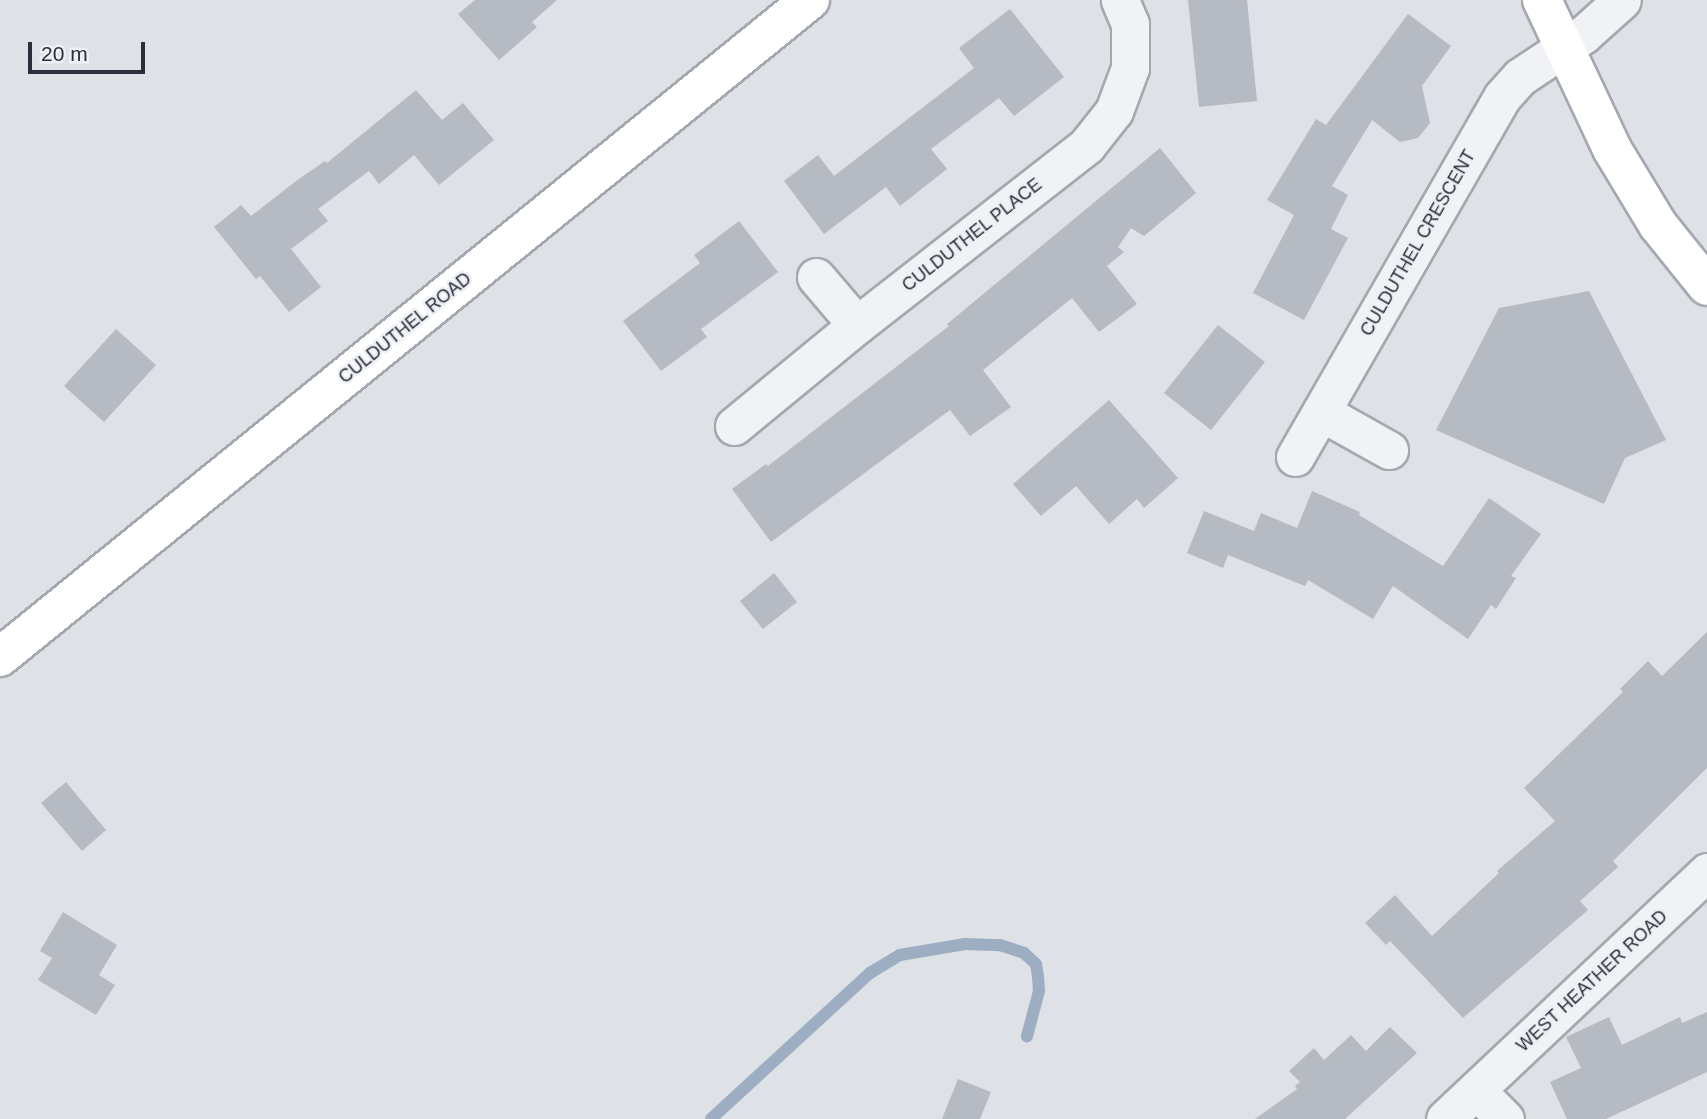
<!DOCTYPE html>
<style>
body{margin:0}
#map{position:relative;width:1707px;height:1119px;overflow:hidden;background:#dee1e6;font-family:Helvetica,sans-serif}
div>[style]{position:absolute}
.stream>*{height:12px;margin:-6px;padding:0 6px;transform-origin:6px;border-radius:6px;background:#9dadc2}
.building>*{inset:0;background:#b6bac2}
.roads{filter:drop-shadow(2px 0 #a4a8af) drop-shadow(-2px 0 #a4a8af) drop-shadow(0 2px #a4a8af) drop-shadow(0 -2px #a4a8af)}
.street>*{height:37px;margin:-18.5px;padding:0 18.5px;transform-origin:18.5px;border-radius:18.5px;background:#f0f2f5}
.secondary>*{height:38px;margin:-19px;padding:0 19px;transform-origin:19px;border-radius:19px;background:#fff}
span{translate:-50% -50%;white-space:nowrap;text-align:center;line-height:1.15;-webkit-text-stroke:5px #edf0f4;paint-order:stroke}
.street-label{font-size:18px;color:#292f3b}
.scale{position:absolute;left:28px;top:42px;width:117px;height:32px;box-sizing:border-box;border:4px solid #292f3b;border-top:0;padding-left:9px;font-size:21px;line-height:24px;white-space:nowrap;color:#292f3b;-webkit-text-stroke:5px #edf0f4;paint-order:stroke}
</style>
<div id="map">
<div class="stream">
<div style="left:711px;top:1119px;width:216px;rotate:-42.6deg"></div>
<div style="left:870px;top:973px;width:35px;rotate:-31deg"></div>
<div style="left:900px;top:955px;width:66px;rotate:-9.6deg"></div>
<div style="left:965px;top:944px;width:35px;rotate:2deg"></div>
<div style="left:1000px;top:945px;width:25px;rotate:18deg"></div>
<div style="left:1024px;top:953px;width:16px;rotate:43deg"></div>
<div style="left:1036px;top:964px;width:13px;rotate:81deg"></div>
<div style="left:1038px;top:977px;width:14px;rotate:86deg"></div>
<div style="left:1039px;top:991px;width:47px;rotate:104.9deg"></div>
</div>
<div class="building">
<div style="clip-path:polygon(475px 0,557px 0,532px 22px,537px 27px,499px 60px,458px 14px)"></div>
<div style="clip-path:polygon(1188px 0,1247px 0,1257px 101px,1199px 107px)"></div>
<div style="clip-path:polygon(1010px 9px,1064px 77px,1014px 116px,999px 98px,931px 149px,947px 169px,900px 206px,886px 187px,824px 234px,784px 181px,818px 155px,834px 176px,974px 68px,959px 48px)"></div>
<div style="clip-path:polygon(1408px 14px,1451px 46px,1422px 86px,1430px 123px,1418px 138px,1400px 142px,1372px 120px,1332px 186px,1348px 195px,1331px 229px,1348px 238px,1304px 320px,1253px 293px,1294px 215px,1267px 200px,1316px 119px,1326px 125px)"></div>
<div style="clip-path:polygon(416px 90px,442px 120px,463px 103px,494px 140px,439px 185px,414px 155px,379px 184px,369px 171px,318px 209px,328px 221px,291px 249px,321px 287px,289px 312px,260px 276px,256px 279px,214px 227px,241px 205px,251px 216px,296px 181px,325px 161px,327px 163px)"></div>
<div style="clip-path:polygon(1160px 148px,1196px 193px,1144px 236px,1131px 228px,1118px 247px,1124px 252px,1107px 266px,1137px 304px,1099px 332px,1072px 298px,983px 370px,1011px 407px,970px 436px,950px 410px,771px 542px,732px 489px,766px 464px,768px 466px,949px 326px,947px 324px)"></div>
<div style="clip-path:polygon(739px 221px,778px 272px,701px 329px,707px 337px,661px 371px,623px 321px,700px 263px,694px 255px)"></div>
<div style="clip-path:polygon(1589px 291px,1666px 440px,1625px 458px,1604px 504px,1436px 430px,1499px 308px)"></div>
<div style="clip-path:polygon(1218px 325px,1265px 362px,1211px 430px,1164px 393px)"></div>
<div style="clip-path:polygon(116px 329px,156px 365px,104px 422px,64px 386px)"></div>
<div style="clip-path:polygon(1109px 400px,1178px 478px,1144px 508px,1137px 499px,1109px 524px,1076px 486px,1041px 516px,1013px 484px)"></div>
<div style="clip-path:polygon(1312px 491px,1360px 512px,1359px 515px,1443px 566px,1489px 498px,1541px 534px,1511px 576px,1516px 578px,1496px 609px,1491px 605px,1468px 639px,1393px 586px,1373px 619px,1308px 580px,1305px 586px,1228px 555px,1223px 568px,1187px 553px,1204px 511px,1254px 531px,1261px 513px,1297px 528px)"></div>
<div style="clip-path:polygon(774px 573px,797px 602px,763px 629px,740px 601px)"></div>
<div style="clip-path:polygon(1707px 632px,1707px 768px,1613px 861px,1618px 867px,1580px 901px,1588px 910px,1463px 1018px,1390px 941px,1386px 945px,1365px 923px,1395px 895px,1432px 936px,1499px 873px,1497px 871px,1555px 821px,1524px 788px,1623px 692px,1620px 689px,1648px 661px,1662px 676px)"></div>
<div style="clip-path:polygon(66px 782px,106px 830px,82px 851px,41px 803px)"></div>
<div style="clip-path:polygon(63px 912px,117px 945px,99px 975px,115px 985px,96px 1015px,38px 980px,52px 958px,40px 951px)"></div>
<div style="clip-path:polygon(1707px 1012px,1707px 1072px,1606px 1119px,1567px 1119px,1550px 1082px,1581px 1068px,1566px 1037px,1609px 1017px,1622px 1045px,1680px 1017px,1682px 1023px)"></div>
<div style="clip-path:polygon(1390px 1027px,1417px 1053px,1345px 1119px,1255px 1119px,1297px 1089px,1295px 1086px,1300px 1082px,1289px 1071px,1314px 1048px,1324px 1060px,1351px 1035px,1366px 1051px)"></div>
<div style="clip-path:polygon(958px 1079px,991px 1092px,980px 1119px,942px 1119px)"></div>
</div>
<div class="roads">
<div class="street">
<div style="left:816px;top:277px;width:63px;rotate:49.5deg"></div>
<div style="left:1321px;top:412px;width:78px;rotate:29.2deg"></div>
<div style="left:734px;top:426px;width:159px;rotate:-39.4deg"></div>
<div style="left:857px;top:325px;width:292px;rotate:-38deg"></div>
<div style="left:1087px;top:145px;width:43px;rotate:-51.5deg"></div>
<div style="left:1114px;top:111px;width:46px;rotate:-69.6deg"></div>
<div style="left:1130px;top:68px;width:44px;rotate:-90deg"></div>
<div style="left:1130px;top:24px;width:26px;rotate:-113deg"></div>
<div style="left:1295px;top:457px;width:415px;rotate:-60.1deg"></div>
<div style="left:1502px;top:97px;width:27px;rotate:-48deg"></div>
<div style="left:1520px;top:77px;width:76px;rotate:-33.7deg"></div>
<div style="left:1583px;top:35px;width:52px;rotate:-41.9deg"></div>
<div style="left:1476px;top:1090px;width:41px;rotate:45deg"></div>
<div style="left:1445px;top:1119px;width:360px;rotate:-43.3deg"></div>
</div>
<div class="secondary">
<div style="left:1542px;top:0;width:165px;rotate:64.8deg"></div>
<div style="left:1612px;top:149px;width:89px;rotate:58.8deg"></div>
<div style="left:1658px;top:225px;width:78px;rotate:51.2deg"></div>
<div style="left:0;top:657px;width:1043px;rotate:-39.05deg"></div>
</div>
</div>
<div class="street-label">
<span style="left:972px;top:235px;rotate:-38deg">CULDUTHEL PLACE</span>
<span style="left:1418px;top:243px;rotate:-60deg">CULDUTHEL CRESCENT</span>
<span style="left:405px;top:328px;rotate:-39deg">CULDUTHEL ROAD</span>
<span style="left:1592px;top:981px;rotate:-43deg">WEST HEATHER ROAD</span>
</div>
<div class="scale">20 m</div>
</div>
